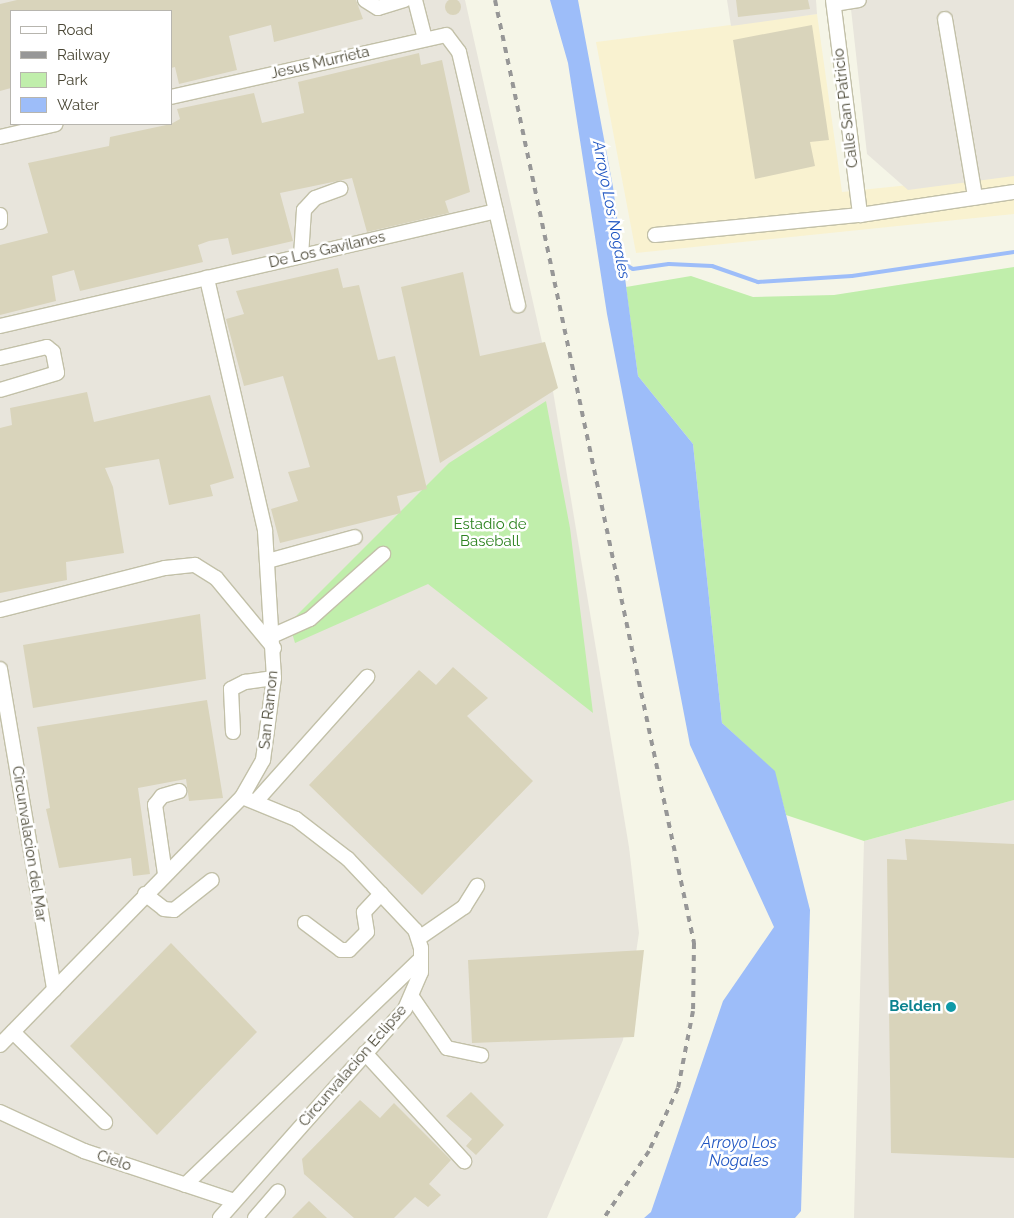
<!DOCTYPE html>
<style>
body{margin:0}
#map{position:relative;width:1014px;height:1218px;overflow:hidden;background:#f5f5e7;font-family:Raleway,sans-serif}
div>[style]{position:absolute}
.commercial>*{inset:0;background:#f9f2d0}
.industrial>*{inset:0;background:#e8e5dc}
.green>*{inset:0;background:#c0eeab}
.water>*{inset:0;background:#9dbdf9}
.stream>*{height:4px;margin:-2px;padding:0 2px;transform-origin:2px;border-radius:2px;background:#9dbdf9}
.building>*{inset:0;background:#d9d4bb}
.round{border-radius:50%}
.roads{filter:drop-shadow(1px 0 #c2c0a8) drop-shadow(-1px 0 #c2c0a8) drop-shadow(0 1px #c2c0a8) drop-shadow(0 -1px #c2c0a8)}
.minor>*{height:14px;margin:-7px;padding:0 7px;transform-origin:7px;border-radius:7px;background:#fff}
.rail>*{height:4px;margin-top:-2px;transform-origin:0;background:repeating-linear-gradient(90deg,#979797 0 6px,transparent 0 12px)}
.dots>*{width:14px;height:14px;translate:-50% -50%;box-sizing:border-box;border:2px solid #fff;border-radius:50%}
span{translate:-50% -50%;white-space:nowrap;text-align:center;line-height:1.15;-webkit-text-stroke:5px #fff;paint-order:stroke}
.street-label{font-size:15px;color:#4a4735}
.park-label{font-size:15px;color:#2e8321}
.culture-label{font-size:15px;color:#0d838f;font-weight:700}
.right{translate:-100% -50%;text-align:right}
.water-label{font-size:16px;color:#2157c3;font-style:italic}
.legend{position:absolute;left:10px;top:10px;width:162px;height:115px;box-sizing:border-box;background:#fff;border:1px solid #b7b5ae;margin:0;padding:6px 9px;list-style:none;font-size:15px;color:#4a4735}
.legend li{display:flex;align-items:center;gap:10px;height:25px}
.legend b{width:25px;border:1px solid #b7b5ae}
</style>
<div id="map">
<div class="commercial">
<div style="clip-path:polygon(817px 14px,842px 192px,1014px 174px,1014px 214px,636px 253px,596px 42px)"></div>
</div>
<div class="industrial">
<div style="clip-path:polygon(evenodd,0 0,465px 0,553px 391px,629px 847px,639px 933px,623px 1040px,547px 1218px,0 1218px,0 0,11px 11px,171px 11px,171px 124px,11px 124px,11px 11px)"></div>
<div style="clip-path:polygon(727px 0,816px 0,817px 14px,731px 26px)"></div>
<div style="clip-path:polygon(850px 0,1014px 0,1014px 176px,908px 190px,867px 154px)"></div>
<div style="clip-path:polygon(1014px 800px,1014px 1218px,854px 1218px,864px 841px)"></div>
</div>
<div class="green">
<div style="clip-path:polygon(1014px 267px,1014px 800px,864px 841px,786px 815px,774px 771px,722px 723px,693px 444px,638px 376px,626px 287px,691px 276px,753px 297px,834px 295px)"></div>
<div style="clip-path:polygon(546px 401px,570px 528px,593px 713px,428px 584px,295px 643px,289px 623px,449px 463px)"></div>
</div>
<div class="water">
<div style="clip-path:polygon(550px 0,578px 0,613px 187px,638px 376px,693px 444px,722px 723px,775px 771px,810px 910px,801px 1211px,795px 1218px,644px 1218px,651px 1212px,723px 1001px,774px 927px,690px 745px,607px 314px,568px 63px)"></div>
</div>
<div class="stream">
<div style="left:619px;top:261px;width:16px;rotate:30deg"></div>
<div style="left:633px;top:269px;width:36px;rotate:-8deg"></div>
<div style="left:669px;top:264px;width:43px;rotate:2.7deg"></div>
<div style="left:712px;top:266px;width:49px;rotate:19.2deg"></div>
<div style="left:758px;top:282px;width:94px;rotate:-3.7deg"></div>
<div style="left:852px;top:276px;width:164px;rotate:-8.4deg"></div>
</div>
<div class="building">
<div class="round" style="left:445px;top:-1px;width:16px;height:16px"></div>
<div style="clip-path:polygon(17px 0,356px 0,363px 19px,274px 42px,271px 25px,229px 36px,237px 70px,179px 84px,175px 67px,171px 68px,171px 11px,11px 11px,11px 88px,0 91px,0 4px)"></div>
<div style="clip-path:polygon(736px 0,808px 0,810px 9px,738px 17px)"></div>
<div style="clip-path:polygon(812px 25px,829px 140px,810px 142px,815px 166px,755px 179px,733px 40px)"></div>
<div style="clip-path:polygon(419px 53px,421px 65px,442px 60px,470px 192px,445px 201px,449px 213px,367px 232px,352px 178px,280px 193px,293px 241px,232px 255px,228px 238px,209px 241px,198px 245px,203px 262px,80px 291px,74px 270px,52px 276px,56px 301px,0 315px,0 245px,48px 233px,28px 163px,109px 146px,110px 137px,171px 124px,180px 119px,177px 109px,254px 93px,262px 123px,304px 113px,298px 82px)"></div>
<div style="clip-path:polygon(338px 268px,343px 288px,359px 285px,378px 360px,395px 356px,427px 489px,397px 496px,401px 513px,280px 543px,271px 509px,298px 501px,288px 472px,310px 467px,283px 376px,244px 386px,226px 319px,244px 314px,236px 291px)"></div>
<div style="clip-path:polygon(463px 272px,480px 356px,545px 342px,558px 388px,440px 463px,401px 287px)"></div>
<div style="clip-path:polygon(87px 392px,94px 422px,210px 395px,234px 478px,210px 485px,213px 496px,169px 505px,159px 459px,105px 468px,113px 487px,124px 553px,66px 562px,67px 580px,0 593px,0 428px,12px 425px,10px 408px)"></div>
<div style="clip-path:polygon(200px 614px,206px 679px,33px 708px,23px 645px)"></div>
<div style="clip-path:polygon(453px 667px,488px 698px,467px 716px,533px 781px,422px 895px,309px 785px,419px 670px,436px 685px)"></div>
<div style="clip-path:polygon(207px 700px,223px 798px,189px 801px,186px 779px,138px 788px,150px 874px,133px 876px,131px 858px,59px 868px,46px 809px,50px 808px,37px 727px)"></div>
<div style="clip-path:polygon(905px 839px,1014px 844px,1014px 1158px,891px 1153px,887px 859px,907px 860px)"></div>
<div style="clip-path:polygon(171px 943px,257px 1032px,157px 1135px,70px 1046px)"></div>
<div style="clip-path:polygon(644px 950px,634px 1037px,472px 1043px,468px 960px)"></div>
<div style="clip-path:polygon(471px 1092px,504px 1125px,476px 1155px,466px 1146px,472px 1139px,446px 1116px)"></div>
<div style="clip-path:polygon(360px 1100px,380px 1118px,394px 1103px,451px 1160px,429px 1184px,441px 1195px,428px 1207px,415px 1197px,394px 1218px,354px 1218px,304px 1174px,302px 1159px)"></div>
<div style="clip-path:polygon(309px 1201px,327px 1218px,292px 1218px)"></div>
</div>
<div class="roads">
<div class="minor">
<div style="left:365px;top:0;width:15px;rotate:32deg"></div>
<div style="left:378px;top:8px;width:28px;rotate:-17deg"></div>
<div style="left:415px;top:0;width:40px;rotate:75.6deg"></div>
<div style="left:833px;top:0;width:217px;rotate:82.8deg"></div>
<div style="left:834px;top:4px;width:25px;rotate:-9deg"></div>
<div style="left:945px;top:19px;width:181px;rotate:80.4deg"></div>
<div style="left:0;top:137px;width:57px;rotate:-13.1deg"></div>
<div style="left:496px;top:211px;width:97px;rotate:76.8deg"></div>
<div style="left:0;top:215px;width:7px;rotate:90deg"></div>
<div style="left:655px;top:235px;width:206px;rotate:-5.6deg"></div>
<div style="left:860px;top:215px;width:156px;rotate:-8.5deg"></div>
<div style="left:301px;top:256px;width:46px;rotate:-86.3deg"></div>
<div style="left:304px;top:210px;width:16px;rotate:-47deg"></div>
<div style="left:315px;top:198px;width:27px;rotate:-20deg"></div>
<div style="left:0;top:326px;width:509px;rotate:-13.05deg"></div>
<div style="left:496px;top:211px;width:163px;rotate:-103.1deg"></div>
<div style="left:459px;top:52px;width:21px;rotate:-127deg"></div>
<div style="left:446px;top:35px;width:282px;rotate:167.3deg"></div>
<div style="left:0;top:358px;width:48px;rotate:-13.2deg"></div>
<div style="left:47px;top:347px;width:8px;rotate:40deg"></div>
<div style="left:53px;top:352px;width:21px;rotate:79deg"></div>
<div style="left:57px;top:373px;width:59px;rotate:163.4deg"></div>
<div style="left:268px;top:561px;width:90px;rotate:-15.4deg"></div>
<div style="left:0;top:610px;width:170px;rotate:-14.3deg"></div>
<div style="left:165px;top:568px;width:30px;rotate:-6deg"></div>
<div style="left:195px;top:565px;width:25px;rotate:32deg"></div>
<div style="left:216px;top:578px;width:91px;rotate:50.4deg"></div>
<div style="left:274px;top:635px;width:39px;rotate:-24deg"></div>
<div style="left:310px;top:619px;width:98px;rotate:-41.7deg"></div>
<div style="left:0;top:669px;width:325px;rotate:80.4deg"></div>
<div style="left:233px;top:732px;width:43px;rotate:-92.7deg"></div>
<div style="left:231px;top:689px;width:16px;rotate:-27deg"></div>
<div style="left:245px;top:682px;width:29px;rotate:-8deg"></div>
<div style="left:258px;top:799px;width:164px;rotate:-48.2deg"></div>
<div style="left:165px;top:874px;width:70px;rotate:-98.2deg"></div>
<div style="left:155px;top:805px;width:11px;rotate:-52deg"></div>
<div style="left:162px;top:796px;width:18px;rotate:-16deg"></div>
<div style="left:145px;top:894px;width:24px;rotate:38deg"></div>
<div style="left:164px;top:909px;width:10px;rotate:6deg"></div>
<div style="left:174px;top:910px;width:48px;rotate:-38.3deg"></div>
<div style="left:305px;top:923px;width:45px;rotate:36.9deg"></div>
<div style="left:341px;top:950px;width:8px"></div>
<div style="left:349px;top:950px;width:25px;rotate:-45deg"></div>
<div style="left:367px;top:932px;width:20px;rotate:-99deg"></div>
<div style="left:364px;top:912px;width:25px;rotate:-47deg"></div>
<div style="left:419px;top:938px;width:55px;rotate:-34.6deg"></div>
<div style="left:464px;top:907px;width:25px;rotate:-58deg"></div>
<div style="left:412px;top:997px;width:62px;rotate:55.5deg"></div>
<div style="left:447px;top:1048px;width:35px;rotate:12deg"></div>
<div style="left:13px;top:1032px;width:129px;rotate:44.4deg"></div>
<div style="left:0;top:1045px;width:347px;rotate:-45.7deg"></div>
<div style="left:242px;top:797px;width:43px;rotate:-60.4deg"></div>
<div style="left:263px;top:760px;width:83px;rotate:-82.4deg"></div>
<div style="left:274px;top:678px;width:148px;rotate:-93.5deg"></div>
<div style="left:265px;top:530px;width:259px;rotate:-103deg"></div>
<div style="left:365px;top:1053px;width:147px;rotate:47.5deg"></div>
<div style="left:0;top:1112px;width:93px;rotate:24.9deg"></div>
<div style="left:84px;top:1151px;width:155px;rotate:18.4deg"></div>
<div style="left:185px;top:1185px;width:327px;rotate:-43.8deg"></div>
<div style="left:220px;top:1218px;width:279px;rotate:-48.5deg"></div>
<div style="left:405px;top:1009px;width:40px;rotate:-66.6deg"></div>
<div style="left:421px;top:972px;width:24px;rotate:-90deg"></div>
<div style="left:421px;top:948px;width:19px;rotate:-108deg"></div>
<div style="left:415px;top:930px;width:98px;rotate:-133.3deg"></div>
<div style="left:348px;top:859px;width:66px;rotate:-142.4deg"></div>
<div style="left:296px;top:819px;width:58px;rotate:-157.8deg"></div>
<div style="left:255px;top:1218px;width:35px;rotate:-49deg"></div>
</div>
</div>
<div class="rail">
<div style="left:495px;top:0;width:964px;rotate:78.08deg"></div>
<div style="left:694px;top:943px;width:68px;rotate:90.8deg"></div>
<div style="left:693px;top:1011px;width:78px;rotate:101deg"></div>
<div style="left:678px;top:1088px;width:69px;rotate:114.7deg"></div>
<div style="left:649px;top:1151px;width:81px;rotate:123.9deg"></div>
</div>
<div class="dots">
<div style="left:951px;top:1007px;background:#0f9aa8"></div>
</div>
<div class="street-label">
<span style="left:320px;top:63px;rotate:-13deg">Jesus Murrieta</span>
<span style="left:846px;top:108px;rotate:-97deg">Calle San Patricio</span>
<span style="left:327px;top:250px;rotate:-13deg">De Los Gavilanes</span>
<span style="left:269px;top:710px;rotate:-84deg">San Ramon</span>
<span style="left:29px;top:844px;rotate:81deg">Circunvalacion del Mar</span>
<span style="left:353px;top:1066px;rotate:-49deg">Circunvalacion Eclipse</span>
<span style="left:114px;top:1161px;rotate:19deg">Cielo</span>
</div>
<div class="park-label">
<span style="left:490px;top:533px">Estadio de<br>Baseball</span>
</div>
<div class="culture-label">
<span class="right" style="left:941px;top:1007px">Belden</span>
</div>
<div class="water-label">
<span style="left:611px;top:210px;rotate:79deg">Arroyo Los Nogales</span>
<span style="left:739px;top:1152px">Arroyo Los<br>Nogales</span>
</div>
<ul class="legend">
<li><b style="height:6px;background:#fff"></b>Road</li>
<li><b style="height:6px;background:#979797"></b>Railway</li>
<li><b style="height:14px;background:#c0eeab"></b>Park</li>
<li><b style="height:14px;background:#9dbdf9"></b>Water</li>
</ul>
</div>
